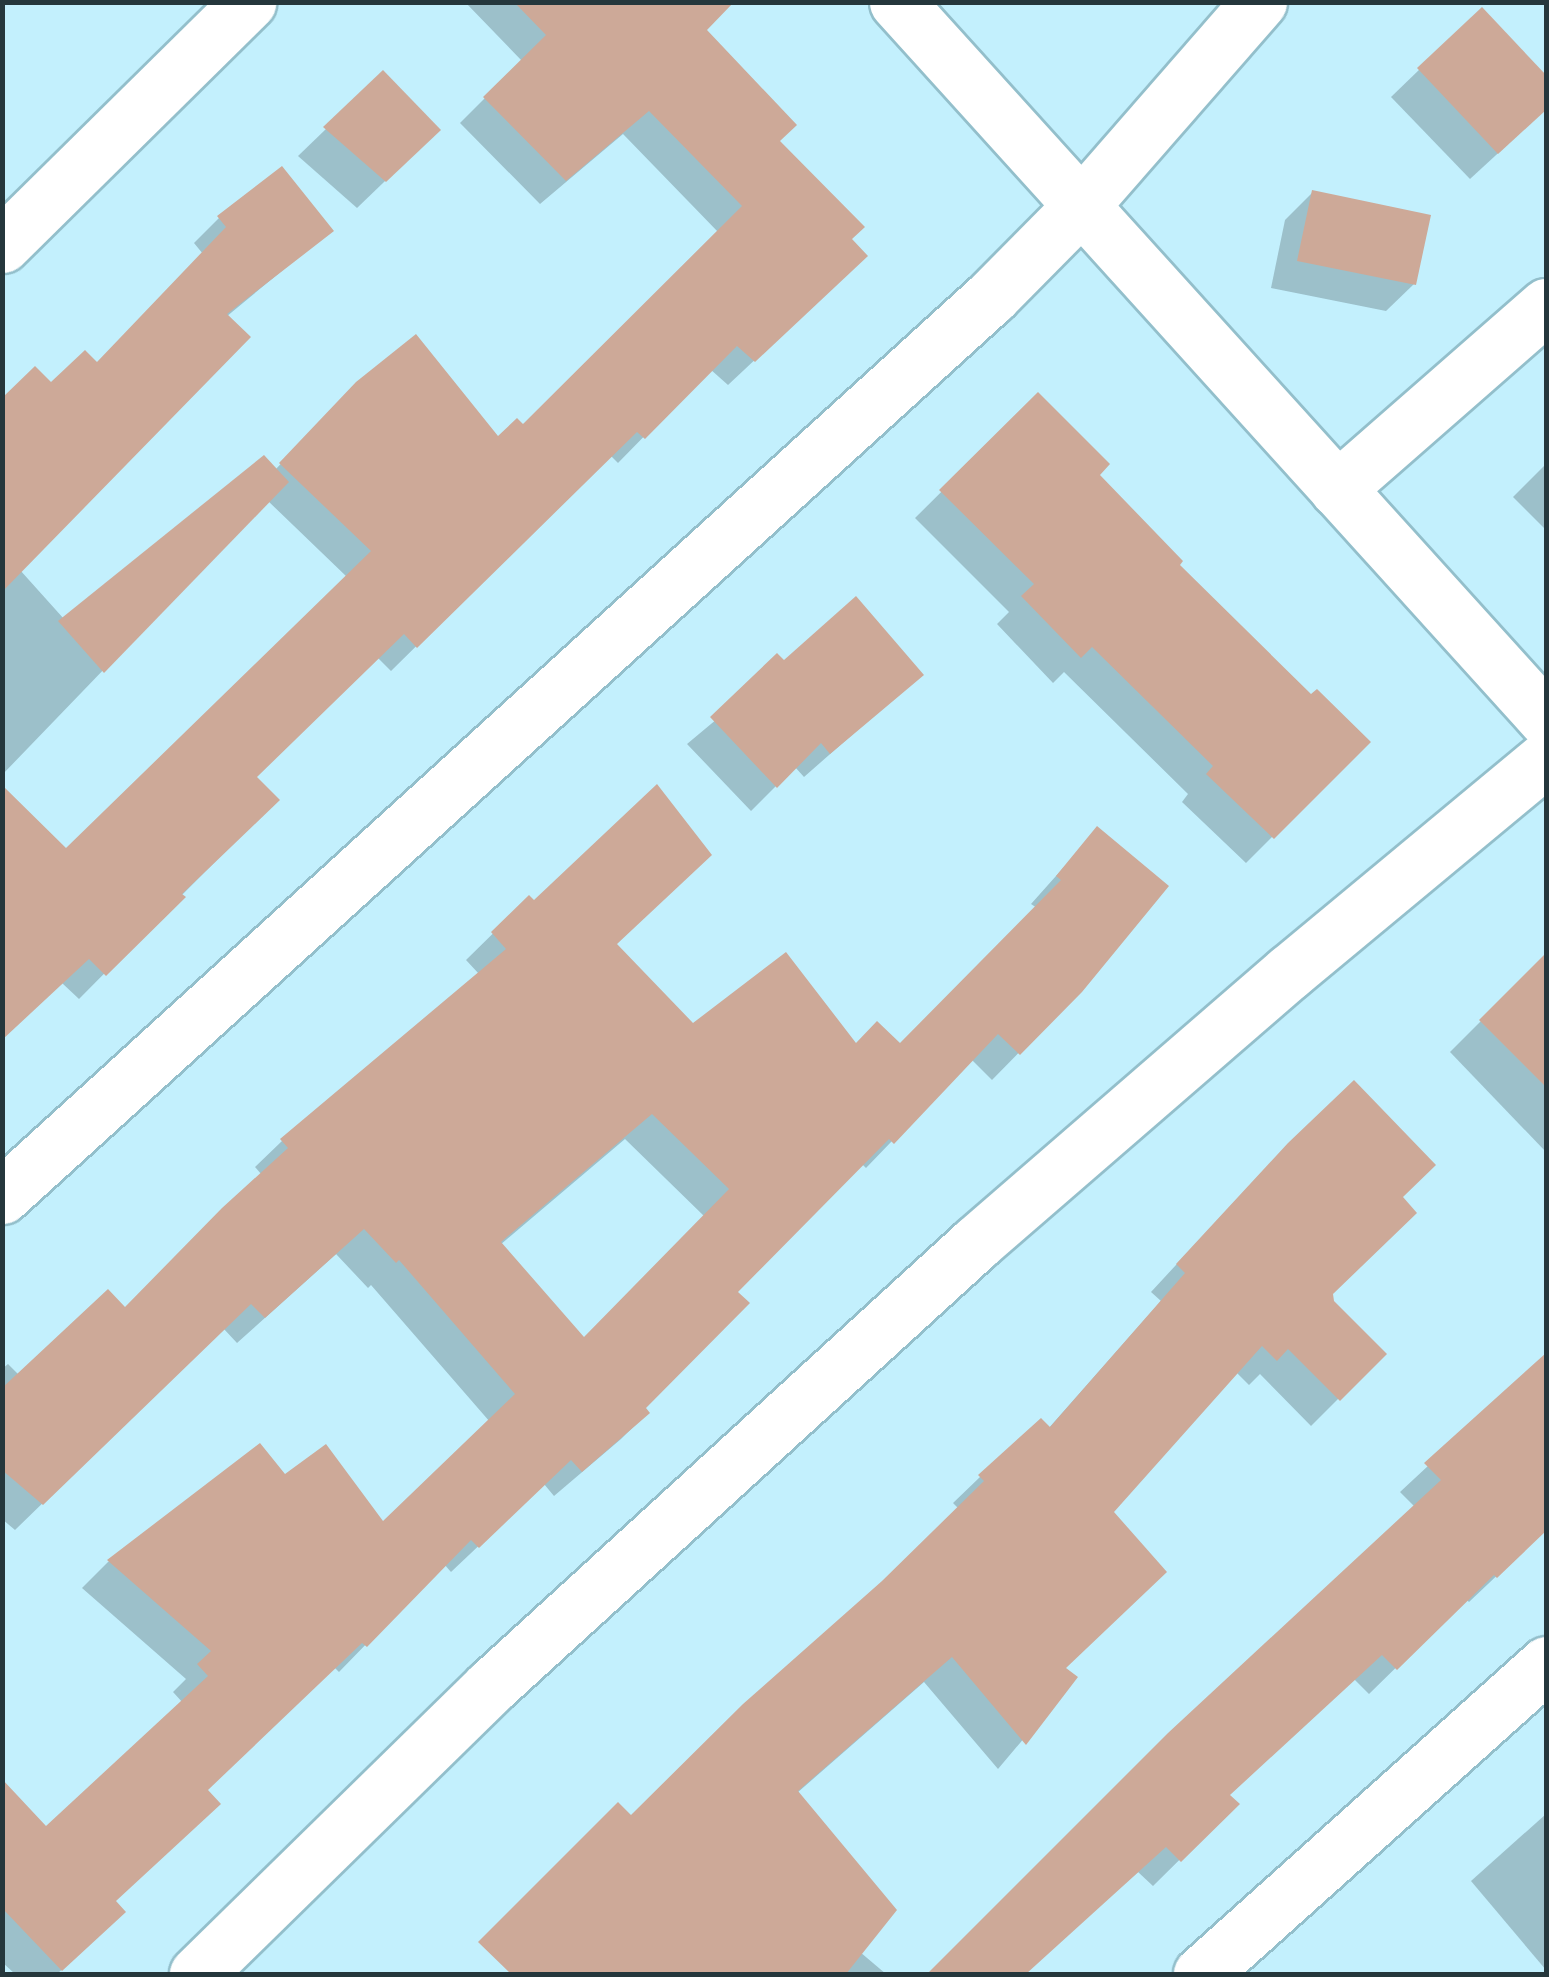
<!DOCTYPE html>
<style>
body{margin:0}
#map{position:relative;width:1549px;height:1977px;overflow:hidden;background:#c3f0fd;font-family:"Roboto Condensed",sans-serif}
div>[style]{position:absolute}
.shadow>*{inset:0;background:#0003}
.building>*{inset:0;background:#cda998}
.roads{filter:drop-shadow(2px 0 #93bfcb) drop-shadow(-2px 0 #93bfcb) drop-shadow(0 2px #93bfcb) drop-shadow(0 -2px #93bfcb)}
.minor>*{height:55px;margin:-27.5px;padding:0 27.5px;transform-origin:27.5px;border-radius:27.5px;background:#fff}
span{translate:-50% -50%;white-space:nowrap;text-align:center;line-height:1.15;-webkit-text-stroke:10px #fff;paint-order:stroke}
.frame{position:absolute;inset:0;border:5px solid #25373c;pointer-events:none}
</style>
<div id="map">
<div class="shadow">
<div style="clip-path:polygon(465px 2px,680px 2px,849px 239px,839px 281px,728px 385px,710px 369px,618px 463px,610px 455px,391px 671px,377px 657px,254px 777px,276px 800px,79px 999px,62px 983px,66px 852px,347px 577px,267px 500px,2px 775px,2px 401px,96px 365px,203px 254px,194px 243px,219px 218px,330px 231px,226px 317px,20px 570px,64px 619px,275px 470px,331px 411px,498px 440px,523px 427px,719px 233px,623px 134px,540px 204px,460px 123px,522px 61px)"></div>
<div style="clip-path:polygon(1481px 10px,1546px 79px,1546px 109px,1470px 179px,1391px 97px)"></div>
<div style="clip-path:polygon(383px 74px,410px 157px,357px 208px,298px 156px)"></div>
<div style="clip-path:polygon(1313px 192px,1414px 284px,1386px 311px,1271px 288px,1285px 220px)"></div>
<div style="clip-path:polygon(1038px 396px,1097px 475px,1176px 565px,1311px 698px,1367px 742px,1246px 863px,1182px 802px,1188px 794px,1064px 672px,1053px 683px,997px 624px,1009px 612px,915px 518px)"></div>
<div style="clip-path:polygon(1546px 464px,1546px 530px,1513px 497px)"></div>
<div style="clip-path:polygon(784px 663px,920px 675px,804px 777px,795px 767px,751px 811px,687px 744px)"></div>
<div style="clip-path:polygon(evenodd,1097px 830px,1080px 990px,992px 1080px,971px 1059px,866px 1168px,861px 1163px,735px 1292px,643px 1408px,647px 1413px,621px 1439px,554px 1496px,544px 1484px,451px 1572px,444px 1564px,339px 1672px,334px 1667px,205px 1790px,114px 1902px,96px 1938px,57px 1974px,15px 1974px,2px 1962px,2px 1829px,46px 1830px,183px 1703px,173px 1692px,186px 1679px,82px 1588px,108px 1562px,259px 1447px,284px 1478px,383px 1525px,490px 1422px,371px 1285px,368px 1288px,336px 1254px,237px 1343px,223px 1328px,15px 1530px,2px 1519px,2px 1369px,8px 1364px,20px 1376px,125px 1310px,262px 1175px,255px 1167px,282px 1141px,479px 974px,466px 960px,529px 898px,614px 945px,693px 1027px,855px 1046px,900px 1047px,1037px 908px,1031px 904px,1097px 830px,625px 1139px,705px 1217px,584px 1340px,500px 1245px,625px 1139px)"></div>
<div style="clip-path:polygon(1546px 956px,1546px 1152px,1450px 1052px)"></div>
<div style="clip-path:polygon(1261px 1173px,1400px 1198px,1330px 1294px,1332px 1302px,1383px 1354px,1311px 1426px,1260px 1374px,1249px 1385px,1236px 1372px,1111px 1512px,1063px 1669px,1075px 1678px,998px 1769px,924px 1682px,797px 1793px,860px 1952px,886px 1974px,652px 1974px,549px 1875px,631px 1818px,884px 1583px,959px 1509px,953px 1503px,980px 1477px,1041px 1421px,1048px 1429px,1161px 1301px,1151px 1292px)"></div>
<div style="clip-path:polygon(1546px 1356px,1546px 1529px,1469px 1602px,1466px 1599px,1369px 1694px,1354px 1679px,1228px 1796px,1236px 1804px,1153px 1886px,1138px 1872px,1022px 1974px,930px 1974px,1170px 1735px,1415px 1507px,1400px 1492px)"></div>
<div style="clip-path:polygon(1546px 1814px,1546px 1970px,1471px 1881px)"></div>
</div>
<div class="building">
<div style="clip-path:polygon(514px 2px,734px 2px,707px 30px,797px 125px,780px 141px,865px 227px,852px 239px,868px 256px,755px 362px,737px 346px,645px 439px,637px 432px,417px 648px,404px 634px,257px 777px,280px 800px,182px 894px,186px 897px,106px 976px,89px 959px,2px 1040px,2px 785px,66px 848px,371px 551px,279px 463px,356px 382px,416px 334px,498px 436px,517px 418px,523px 424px,742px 206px,649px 111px,566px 181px,483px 97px,546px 35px)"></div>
<div style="clip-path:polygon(1482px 7px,1546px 75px,1546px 110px,1498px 154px,1417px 68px)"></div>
<div style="clip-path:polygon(383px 70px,441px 130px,386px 182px,323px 127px)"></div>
<div style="clip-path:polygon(282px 166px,334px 231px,227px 314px,251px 337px,2px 592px,2px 398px,35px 366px,51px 382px,85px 350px,97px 362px,226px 227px,217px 216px)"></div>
<div style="clip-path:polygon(1312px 190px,1431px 215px,1416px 285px,1297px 261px)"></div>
<div style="clip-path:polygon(1038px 392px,1110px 464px,1100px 475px,1183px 561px,1180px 565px,1311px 694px,1317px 689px,1371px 742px,1274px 839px,1206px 774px,1213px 766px,1092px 647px,1081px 658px,1021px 596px,1034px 584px,939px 490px)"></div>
<div style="clip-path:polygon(264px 455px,289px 482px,104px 673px,58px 621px)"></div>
<div style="clip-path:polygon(856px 596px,924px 675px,830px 754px,821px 743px,777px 788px,710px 717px,777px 653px,784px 660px)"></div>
<div style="clip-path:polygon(evenodd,657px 784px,712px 855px,617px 944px,693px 1023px,786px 952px,856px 1043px,877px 1021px,900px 1043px,1061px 880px,1056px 876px,1097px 826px,1169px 886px,1082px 992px,1020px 1055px,998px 1034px,894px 1144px,889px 1139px,738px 1292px,750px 1303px,646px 1408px,650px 1413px,582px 1472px,571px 1460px,479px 1548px,471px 1540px,367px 1647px,362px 1643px,208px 1790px,221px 1804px,116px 1901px,126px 1912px,62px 1971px,2px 1908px,2px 1779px,46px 1826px,208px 1676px,197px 1664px,211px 1651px,107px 1560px,260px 1443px,285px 1474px,326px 1444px,383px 1521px,515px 1394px,399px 1260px,396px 1263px,364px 1229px,265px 1318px,251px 1304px,43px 1505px,2px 1470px,2px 1388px,108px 1289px,125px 1307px,222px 1208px,288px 1148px,280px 1139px,506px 949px,491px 932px,529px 895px,534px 900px,657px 784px,652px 1114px,729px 1189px,584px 1337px,501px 1242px,652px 1114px)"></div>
<div style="clip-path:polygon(1546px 953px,1546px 1087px,1479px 1020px)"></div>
<div style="clip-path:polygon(1354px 1080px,1436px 1165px,1403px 1197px,1417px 1213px,1333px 1294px,1334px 1301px,1387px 1354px,1340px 1401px,1288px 1349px,1277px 1361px,1262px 1346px,1114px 1512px,1167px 1572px,1066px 1668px,1078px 1677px,1026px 1745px,952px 1657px,798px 1791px,897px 1910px,846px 1974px,511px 1974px,478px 1942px,618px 1802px,631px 1815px,743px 1704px,882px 1581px,984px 1481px,978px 1475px,1041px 1418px,1050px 1427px,1185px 1273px,1176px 1264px,1288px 1143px)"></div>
<div style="clip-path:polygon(1546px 1353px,1546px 1531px,1497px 1578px,1494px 1575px,1397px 1670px,1382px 1655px,1230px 1795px,1240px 1804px,1181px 1862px,1166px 1847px,1026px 1974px,927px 1974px,1168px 1733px,1441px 1480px,1424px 1463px)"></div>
</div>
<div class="roads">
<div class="minor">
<div style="left:897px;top:2px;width:967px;rotate:47.85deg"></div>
<div style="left:2px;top:245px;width:346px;rotate:-44.6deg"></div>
<div style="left:1337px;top:489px;width:278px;rotate:-41.2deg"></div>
<div style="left:2px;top:1196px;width:1338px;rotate:-42.27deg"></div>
<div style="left:992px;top:296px;width:124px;rotate:-45.3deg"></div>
<div style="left:1079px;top:208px;width:274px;rotate:-48.9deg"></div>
<div style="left:197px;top:1974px;width:410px;rotate:-44.4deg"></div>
<div style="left:490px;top:1687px;width:658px;rotate:-42.41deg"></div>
<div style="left:976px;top:1243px;width:414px;rotate:-40.9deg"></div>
<div style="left:1289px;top:972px;width:334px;rotate:-39.7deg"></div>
<div style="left:1201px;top:1974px;width:464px;rotate:-41.9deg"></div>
</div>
</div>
<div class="frame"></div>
</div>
